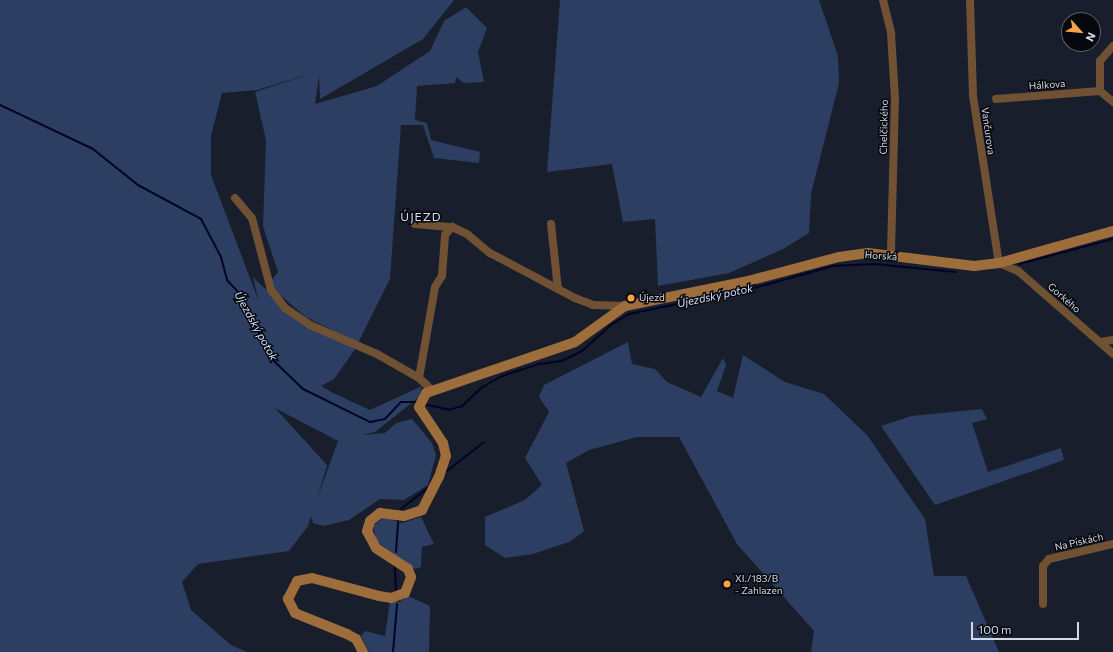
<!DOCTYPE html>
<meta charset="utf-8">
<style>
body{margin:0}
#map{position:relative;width:1113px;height:652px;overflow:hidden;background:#181e2b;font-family:Commissioner,sans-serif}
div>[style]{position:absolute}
.green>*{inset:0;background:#2d3e63}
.stream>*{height:2px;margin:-1px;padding:0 1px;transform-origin:1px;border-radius:1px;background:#000426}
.street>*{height:8px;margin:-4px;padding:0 4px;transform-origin:4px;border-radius:4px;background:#705134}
.secondary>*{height:10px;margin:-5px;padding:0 5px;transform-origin:5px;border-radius:5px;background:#9e6d3c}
.dots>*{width:11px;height:11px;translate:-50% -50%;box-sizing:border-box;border:2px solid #06080e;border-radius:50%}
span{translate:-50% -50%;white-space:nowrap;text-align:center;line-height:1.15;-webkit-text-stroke:3px #06080e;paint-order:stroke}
.street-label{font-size:10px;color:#d5d9e3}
.poi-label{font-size:10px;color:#d5d9e3}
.left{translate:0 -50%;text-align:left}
.water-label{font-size:11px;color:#d3e1fd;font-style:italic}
.quarter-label{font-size:12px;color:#d3ddef;letter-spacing:1px}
.north{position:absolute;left:1061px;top:12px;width:40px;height:40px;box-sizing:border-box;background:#06080e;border:1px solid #595c63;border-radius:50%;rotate:117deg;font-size:11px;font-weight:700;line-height:16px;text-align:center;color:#d5d9e3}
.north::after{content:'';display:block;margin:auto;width:14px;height:18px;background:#f6a247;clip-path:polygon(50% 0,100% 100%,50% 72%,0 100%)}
.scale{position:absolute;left:971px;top:622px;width:108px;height:18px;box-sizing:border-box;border:2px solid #d5d9e3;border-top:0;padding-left:5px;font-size:12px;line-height:14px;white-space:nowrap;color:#d5d9e3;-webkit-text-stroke:3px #06080e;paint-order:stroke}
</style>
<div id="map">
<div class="green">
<div style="clip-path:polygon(evenodd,0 0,454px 0,423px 39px,320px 99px,319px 76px,315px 104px,377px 86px,430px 51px,444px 21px,466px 7px,487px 28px,478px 52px,484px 82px,464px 83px,456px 77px,455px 83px,417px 86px,415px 120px,427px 123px,431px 140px,480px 152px,479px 163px,434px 158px,423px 125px,401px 125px,390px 279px,358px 343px,306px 317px,268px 285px,278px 272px,263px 226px,266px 140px,255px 92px,319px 71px,257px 90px,222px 93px,211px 136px,211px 175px,259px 302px,253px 277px,278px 301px,356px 348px,334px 379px,321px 386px,333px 393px,370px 410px,422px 386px,419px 397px,375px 432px,362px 435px,385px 433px,396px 423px,412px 419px,432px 443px,436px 455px,428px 485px,404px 500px,380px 499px,349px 520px,323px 526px,313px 523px,311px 516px,308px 526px,289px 551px,198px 564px,182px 582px,191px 610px,231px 645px,247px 652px,0 652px,0 0,275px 408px,338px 441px,317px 499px,327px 465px,275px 408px)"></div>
<div style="clip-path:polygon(560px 0,819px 0,838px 56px,839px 83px,811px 194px,809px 233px,783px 249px,729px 273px,658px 286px,655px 219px,623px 222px,612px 164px,547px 172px)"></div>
<div style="clip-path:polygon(628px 342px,632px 364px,655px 369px,667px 382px,701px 397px,723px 358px,726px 365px,717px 391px,733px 398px,743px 355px,785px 382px,824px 394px,867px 435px,925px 519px,934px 576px,966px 576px,999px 652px,811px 652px,814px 631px,737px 544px,679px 437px,637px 437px,589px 450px,566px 463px,584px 531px,569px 542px,533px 554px,505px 558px,485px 545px,485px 517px,525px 500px,542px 485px,525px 458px,549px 412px,539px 397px,544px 385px)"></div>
<div style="clip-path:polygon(982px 409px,987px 419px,972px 423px,988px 472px,1061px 448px,1064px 460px,935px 505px,881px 426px,911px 416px)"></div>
<div style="clip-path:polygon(384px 517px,402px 523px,421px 517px,434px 544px,422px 547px,421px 567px,415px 569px,377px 542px,373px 526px)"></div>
<div style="clip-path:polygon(408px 596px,430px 606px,429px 652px,369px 652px,361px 636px,365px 631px,385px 636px,390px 601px,399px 602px)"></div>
</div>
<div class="stream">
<div style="left:0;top:105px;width:103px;rotate:25.3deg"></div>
<div style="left:93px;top:149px;width:58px;rotate:38.7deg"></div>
<div style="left:138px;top:185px;width:72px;rotate:28.4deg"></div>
<div style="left:201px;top:219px;width:43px;rotate:62.2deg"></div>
<div style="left:221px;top:257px;width:24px;rotate:75deg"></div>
<div style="left:227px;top:280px;width:18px;rotate:47deg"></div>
<div style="left:239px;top:293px;width:75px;rotate:63.1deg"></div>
<div style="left:273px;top:360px;width:42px;rotate:44deg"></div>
<div style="left:303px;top:389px;width:75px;rotate:26.2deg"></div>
<div style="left:370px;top:422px;width:15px;rotate:-11deg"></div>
<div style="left:385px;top:419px;width:23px;rotate:-47deg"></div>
<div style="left:401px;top:402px;width:17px"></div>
<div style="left:1019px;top:264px;width:97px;rotate:-14.9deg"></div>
<div style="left:424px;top:404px;width:26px;rotate:13deg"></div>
<div style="left:449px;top:410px;width:14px;rotate:-17deg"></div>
<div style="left:462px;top:406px;width:26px;rotate:-43deg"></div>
<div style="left:481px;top:388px;width:24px;rotate:-30deg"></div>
<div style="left:502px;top:376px;width:40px;rotate:-18deg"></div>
<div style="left:540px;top:364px;width:21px;rotate:-8deg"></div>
<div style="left:561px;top:361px;width:23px;rotate:-25deg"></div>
<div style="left:582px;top:351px;width:40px;rotate:-42deg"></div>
<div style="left:612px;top:324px;width:20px;rotate:-30deg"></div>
<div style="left:629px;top:314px;width:132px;rotate:-11.8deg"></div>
<div style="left:758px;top:287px;width:78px;rotate:-15.6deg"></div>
<div style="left:833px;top:266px;width:41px;rotate:-2.8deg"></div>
<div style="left:874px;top:264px;width:82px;rotate:5.6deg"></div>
<div style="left:447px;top:471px;width:47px;rotate:-38.1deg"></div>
<div style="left:401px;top:509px;width:34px;rotate:-38deg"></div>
<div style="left:396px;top:552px;width:31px;rotate:-86deg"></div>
<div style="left:395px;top:566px;width:26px;rotate:88deg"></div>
<div style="left:393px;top:652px;width:48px;rotate:-85.2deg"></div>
</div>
<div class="street">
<div style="left:883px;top:0;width:34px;rotate:76deg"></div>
<div style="left:891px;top:33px;width:66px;rotate:86.5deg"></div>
<div style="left:895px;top:99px;width:157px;rotate:91.5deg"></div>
<div style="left:970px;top:0;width:96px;rotate:88.2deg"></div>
<div style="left:973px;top:96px;width:169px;rotate:81.2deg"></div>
<div style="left:999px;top:263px;width:21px;rotate:23deg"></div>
<div style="left:1018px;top:271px;width:126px;rotate:41.1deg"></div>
<div style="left:1113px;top:46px;width:20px;rotate:131deg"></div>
<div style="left:1100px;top:61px;width:30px;rotate:90deg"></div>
<div style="left:1100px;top:91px;width:17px;rotate:40deg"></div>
<div style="left:996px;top:99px;width:104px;rotate:-4.4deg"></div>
<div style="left:235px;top:198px;width:26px;rotate:50deg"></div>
<div style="left:252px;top:218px;width:74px;rotate:75.2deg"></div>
<div style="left:271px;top:290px;width:23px;rotate:52deg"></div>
<div style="left:285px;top:308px;width:30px;rotate:34deg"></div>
<div style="left:310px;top:325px;width:73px;rotate:23.4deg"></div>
<div style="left:377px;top:354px;width:48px;rotate:29.7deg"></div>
<div style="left:419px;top:378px;width:18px;rotate:43deg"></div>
<div style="left:415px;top:224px;width:37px;rotate:5deg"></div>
<div style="left:452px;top:227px;width:17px;rotate:25deg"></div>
<div style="left:467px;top:234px;width:30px;rotate:40deg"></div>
<div style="left:490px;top:253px;width:96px;rotate:27.9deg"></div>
<div style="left:575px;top:298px;width:19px;rotate:21deg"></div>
<div style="left:593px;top:305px;width:32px;rotate:2deg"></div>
<div style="left:551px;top:224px;width:65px;rotate:83.9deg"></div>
<div style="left:1100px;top:342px;width:13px;rotate:-9deg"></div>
<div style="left:419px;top:378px;width:92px;rotate:-80deg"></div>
<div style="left:435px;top:287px;width:13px;rotate:-58deg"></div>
<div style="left:442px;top:276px;width:41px;rotate:-85.8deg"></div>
<div style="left:445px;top:235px;width:11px;rotate:-49deg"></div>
<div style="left:1043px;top:604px;width:38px;rotate:-90deg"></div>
<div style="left:1043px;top:566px;width:9px;rotate:-49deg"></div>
<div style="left:1049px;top:559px;width:66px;rotate:-13.2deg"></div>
</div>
<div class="secondary">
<div style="left:363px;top:652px;width:15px;rotate:-118deg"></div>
<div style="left:356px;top:639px;width:10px;rotate:-151deg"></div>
<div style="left:347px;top:634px;width:56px;rotate:-158deg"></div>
<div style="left:295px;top:613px;width:16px;rotate:-117deg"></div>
<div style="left:288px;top:599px;width:20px;rotate:-63deg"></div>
<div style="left:297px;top:581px;width:15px;rotate:-11deg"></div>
<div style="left:312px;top:578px;width:69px;rotate:15deg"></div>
<div style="left:379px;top:596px;width:12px;rotate:9deg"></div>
<div style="left:391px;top:598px;width:15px;rotate:-20deg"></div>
<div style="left:405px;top:593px;width:17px;rotate:-69deg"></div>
<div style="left:411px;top:577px;width:9px;rotate:-111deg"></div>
<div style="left:408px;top:569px;width:38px;rotate:-147deg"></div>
<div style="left:376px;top:548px;width:19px;rotate:-118deg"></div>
<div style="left:367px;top:531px;width:10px;rotate:-73deg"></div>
<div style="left:370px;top:521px;width:13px;rotate:-39deg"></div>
<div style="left:380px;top:513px;width:24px;rotate:7deg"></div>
<div style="left:404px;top:516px;width:19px;rotate:-18deg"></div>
<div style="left:422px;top:510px;width:37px;rotate:-63deg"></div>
<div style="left:439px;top:477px;width:22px;rotate:-72deg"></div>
<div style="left:446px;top:456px;width:13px;rotate:-103deg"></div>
<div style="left:443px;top:443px;width:43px;rotate:-123.7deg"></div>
<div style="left:419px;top:407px;width:16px;rotate:-63deg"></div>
<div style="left:426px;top:393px;width:157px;rotate:-18.9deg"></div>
<div style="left:575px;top:342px;width:62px;rotate:-35.8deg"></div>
<div style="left:625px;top:306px;width:126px;rotate:-11.5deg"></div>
<div style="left:748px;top:281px;width:94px;rotate:-14.8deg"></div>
<div style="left:839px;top:257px;width:29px;rotate:-8deg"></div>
<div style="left:868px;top:253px;width:107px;rotate:7deg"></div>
<div style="left:974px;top:266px;width:25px;rotate:-7deg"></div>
<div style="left:999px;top:263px;width:118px;rotate:-15.7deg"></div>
</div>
<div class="dots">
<div style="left:631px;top:298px;background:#f6a247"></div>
<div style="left:727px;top:584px;background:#f6a247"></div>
</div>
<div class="street-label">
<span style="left:1047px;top:85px;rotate:-4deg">Hálkova</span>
<span style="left:884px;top:127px;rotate:-89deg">Chelčického</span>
<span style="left:988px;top:131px;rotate:82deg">Vančurova</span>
<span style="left:881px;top:256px;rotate:4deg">Horská</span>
<span style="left:1064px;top:298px;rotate:41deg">Gorkého</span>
<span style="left:1079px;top:542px;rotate:-13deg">Na Pískách</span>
</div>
<div class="poi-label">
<span class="left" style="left:639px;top:298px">Újezd</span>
<span class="left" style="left:735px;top:584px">XI./183/B<br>- Zahlazen</span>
</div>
<div class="water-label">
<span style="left:715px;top:296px;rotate:-12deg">Újezdský potok</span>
<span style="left:256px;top:326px;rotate:61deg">Újezdský potok</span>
</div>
<div class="quarter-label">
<span style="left:421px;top:217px">ÚJEZD</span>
</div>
<div class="north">N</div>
<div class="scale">100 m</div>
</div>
